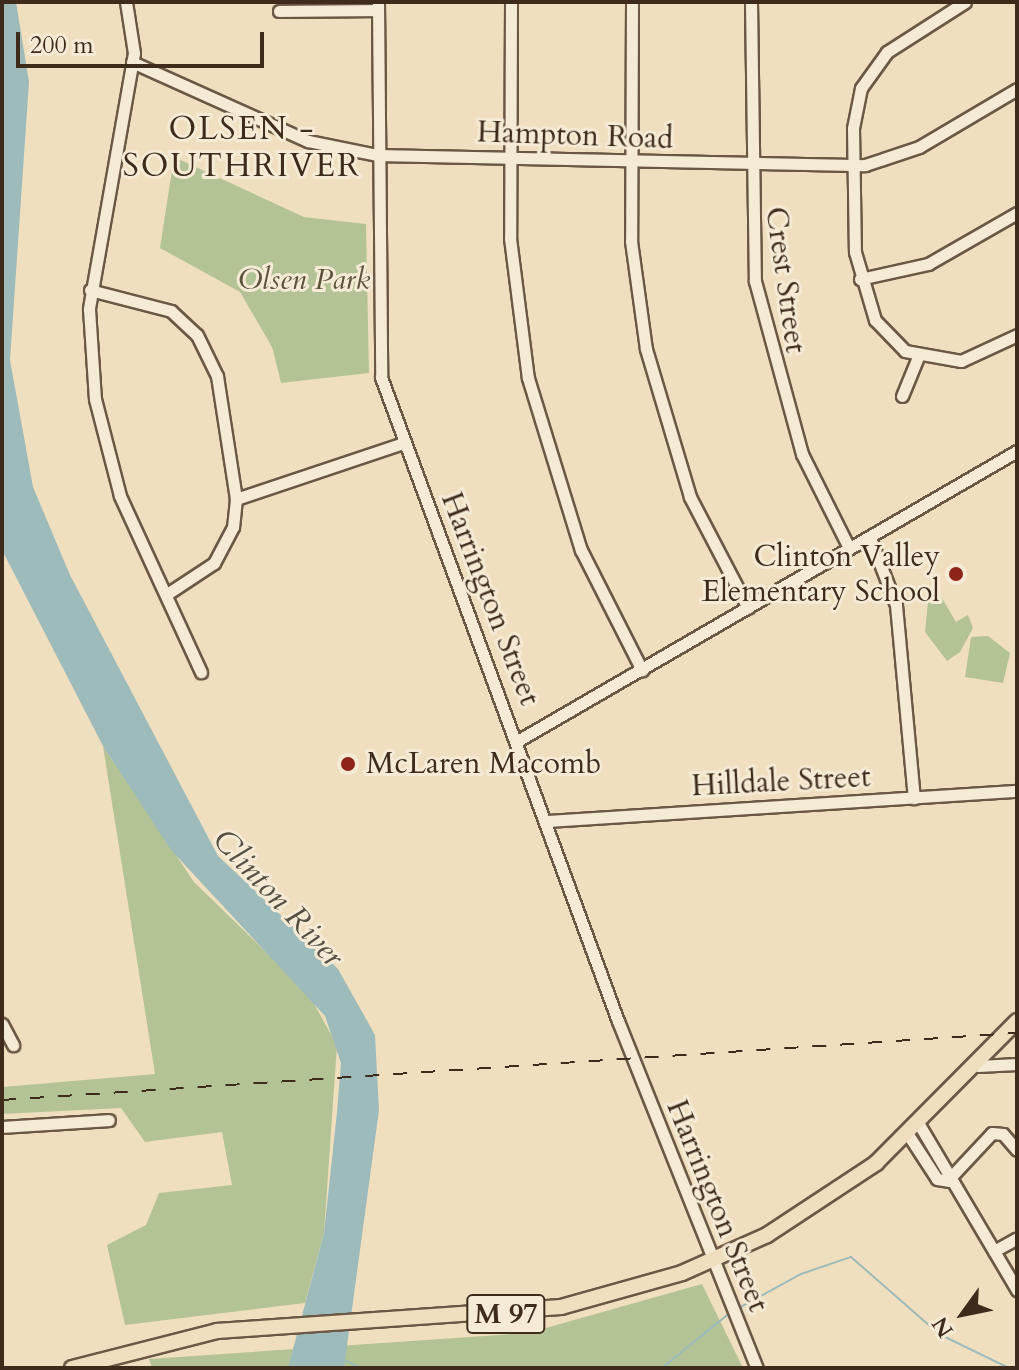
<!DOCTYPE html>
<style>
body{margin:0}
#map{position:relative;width:1019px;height:1370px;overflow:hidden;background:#f0dfbf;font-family:Cardo,serif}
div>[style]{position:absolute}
.green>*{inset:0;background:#b4c396}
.water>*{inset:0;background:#9cbbba}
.stream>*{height:2px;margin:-1px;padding:0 1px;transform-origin:1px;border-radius:1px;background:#9cbbba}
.roads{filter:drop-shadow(2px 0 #6a5845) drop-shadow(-2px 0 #6a5845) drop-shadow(0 2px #6a5845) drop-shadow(0 -2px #6a5845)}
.minor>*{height:11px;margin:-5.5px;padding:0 5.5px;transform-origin:5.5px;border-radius:5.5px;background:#f5ead5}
.major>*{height:14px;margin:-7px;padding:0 7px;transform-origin:7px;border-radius:7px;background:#f0dfbf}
.rail>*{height:2px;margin-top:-1px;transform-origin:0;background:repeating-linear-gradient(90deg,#3e2b1c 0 14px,transparent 0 28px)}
.dots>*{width:22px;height:22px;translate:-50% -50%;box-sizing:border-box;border:4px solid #f5ead5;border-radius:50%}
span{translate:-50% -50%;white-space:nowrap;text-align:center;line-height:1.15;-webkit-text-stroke:6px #f5ead5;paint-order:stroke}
.shield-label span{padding:2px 6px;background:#f5ead5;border:2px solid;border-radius:6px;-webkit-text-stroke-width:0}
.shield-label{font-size:28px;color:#3e2b1c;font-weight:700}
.street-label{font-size:30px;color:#3e2b1c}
.park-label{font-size:30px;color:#5c513a;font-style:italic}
.poi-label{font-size:30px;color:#3e2b1c}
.right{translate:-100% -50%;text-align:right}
.left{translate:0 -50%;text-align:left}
.neighbourhood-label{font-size:32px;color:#3e2b1c;letter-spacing:2px}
.water-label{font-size:32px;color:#564f44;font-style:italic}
.frame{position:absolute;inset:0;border:4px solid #3e2b1c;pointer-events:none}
.north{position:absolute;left:923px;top:1274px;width:80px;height:80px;-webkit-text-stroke:6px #f5ead5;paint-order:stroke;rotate:237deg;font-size:22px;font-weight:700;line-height:32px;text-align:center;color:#3e2b1c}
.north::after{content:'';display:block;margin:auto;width:28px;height:36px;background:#3e2b1c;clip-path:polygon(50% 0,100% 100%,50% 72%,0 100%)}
.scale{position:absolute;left:16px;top:32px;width:248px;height:36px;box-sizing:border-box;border:4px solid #3e2b1c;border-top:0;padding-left:10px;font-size:24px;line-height:28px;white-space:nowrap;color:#3e2b1c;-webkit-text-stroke:6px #f5ead5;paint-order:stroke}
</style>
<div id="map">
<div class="green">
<div style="clip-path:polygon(174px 157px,304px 217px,366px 224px,369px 373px,281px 383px,272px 347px,240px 292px,160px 248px)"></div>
<div style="clip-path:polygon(942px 598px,956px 622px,968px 615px,973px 628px,960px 652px,947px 661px,925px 632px,928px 602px)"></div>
<div style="clip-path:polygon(988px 636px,1010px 653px,1003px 683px,965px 677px,971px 637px)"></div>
<div style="clip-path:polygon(103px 746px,194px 882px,308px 993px,337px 1045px,324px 1233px,305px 1303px,125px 1325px,107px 1245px,146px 1225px,159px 1193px,232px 1185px,222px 1132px,145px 1142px,121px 1108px,2px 1114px,2px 1087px,155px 1074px)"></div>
<div style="clip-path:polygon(702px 1284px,743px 1368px,152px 1368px,149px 1359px,528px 1333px)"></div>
</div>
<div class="water">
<div style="clip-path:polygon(2px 2px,16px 2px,29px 82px,10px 360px,33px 487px,70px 575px,218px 856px,338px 969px,375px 1035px,379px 1110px,344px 1368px,288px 1368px,324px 1233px,337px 1112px,341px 1063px,325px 1016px,171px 850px,103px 746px,2px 550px)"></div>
</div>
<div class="stream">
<div style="left:737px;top:1309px;width:73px;rotate:-28.7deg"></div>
<div style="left:801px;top:1274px;width:53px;rotate:-18.8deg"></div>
<div style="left:851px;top:1257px;width:117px;rotate:41.2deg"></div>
<div style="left:939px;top:1334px;width:78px;rotate:25.9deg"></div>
<div style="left:344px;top:1360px;width:19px;rotate:25deg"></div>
<div style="left:662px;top:1368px;width:89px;rotate:-39.1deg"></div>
</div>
<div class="roads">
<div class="minor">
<div style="left:126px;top:2px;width:52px;rotate:81.1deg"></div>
<div style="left:134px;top:53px;width:260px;rotate:100deg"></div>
<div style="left:89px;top:309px;width:90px;rotate:86.2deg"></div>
<div style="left:95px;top:399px;width:100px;rotate:75.5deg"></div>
<div style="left:120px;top:496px;width:194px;rotate:65.3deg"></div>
<div style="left:378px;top:2px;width:375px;rotate:89.5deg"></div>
<div style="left:381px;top:377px;width:686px;rotate:69.8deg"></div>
<div style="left:618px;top:1021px;width:374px;rotate:68.2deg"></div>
<div style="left:511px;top:2px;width:236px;rotate:90.2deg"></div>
<div style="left:510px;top:238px;width:141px;rotate:82.7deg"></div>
<div style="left:528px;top:378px;width:180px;rotate:72.9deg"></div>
<div style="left:581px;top:550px;width:135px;rotate:63.1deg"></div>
<div style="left:632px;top:2px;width:239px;rotate:90.2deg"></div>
<div style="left:631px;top:241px;width:109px;rotate:82.1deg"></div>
<div style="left:646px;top:349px;width:154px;rotate:73.4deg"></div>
<div style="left:690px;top:497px;width:125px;rotate:62.4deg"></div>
<div style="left:751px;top:2px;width:279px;rotate:89.2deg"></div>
<div style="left:755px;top:281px;width:179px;rotate:74.8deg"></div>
<div style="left:802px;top:454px;width:105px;rotate:63.4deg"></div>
<div style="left:965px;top:2px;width:93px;rotate:147.3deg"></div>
<div style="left:887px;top:52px;width:44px;rotate:125.8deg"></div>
<div style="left:861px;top:88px;width:41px;rotate:101.3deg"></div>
<div style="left:853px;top:128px;width:124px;rotate:89.1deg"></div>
<div style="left:855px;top:252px;width:71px;rotate:73.6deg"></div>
<div style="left:875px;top:320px;width:43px;rotate:45.9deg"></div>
<div style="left:905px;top:351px;width:57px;rotate:10.1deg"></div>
<div style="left:961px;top:361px;width:62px;rotate:-24.9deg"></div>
<div style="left:279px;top:11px;width:99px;rotate:-0.6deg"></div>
<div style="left:132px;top:62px;width:193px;rotate:24.2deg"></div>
<div style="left:308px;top:141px;width:70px;rotate:11.5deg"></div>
<div style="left:377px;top:155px;width:488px;rotate:1.2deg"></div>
<div style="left:865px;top:165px;width:57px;rotate:-18.4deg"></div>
<div style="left:919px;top:147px;width:114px;rotate:-30.6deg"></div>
<div style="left:860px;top:279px;width:70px;rotate:-12.4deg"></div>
<div style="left:928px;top:264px;width:103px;rotate:-29.8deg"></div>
<div style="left:90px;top:290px;width:84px;rotate:14.5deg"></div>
<div style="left:171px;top:311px;width:35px;rotate:43deg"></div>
<div style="left:197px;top:335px;width:46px;rotate:64deg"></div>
<div style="left:217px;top:376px;width:124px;rotate:81.2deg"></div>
<div style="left:236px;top:499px;width:28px;rotate:96deg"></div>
<div style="left:233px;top:527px;width:41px;rotate:117.8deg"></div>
<div style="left:214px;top:563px;width:56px;rotate:146.6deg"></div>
<div style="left:902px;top:396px;width:42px;rotate:-67.7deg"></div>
<div style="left:236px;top:499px;width:176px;rotate:-18.5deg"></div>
<div style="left:870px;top:538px;width:72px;rotate:68.8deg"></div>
<div style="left:896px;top:605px;width:194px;rotate:84.7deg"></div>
<div style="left:519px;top:740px;width:576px;rotate:-30.13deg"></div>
<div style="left:549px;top:821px;width:469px;rotate:-3.7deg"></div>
<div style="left:2px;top:1024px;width:24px;rotate:62deg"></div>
<div style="left:978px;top:1066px;width:39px;rotate:-3deg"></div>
<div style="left:920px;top:1126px;width:191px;rotate:59.4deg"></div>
<div style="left:2px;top:1127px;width:107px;rotate:-3.7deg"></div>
<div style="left:909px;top:1136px;width:51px;rotate:56.9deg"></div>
<div style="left:937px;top:1179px;width:11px;rotate:10deg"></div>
<div style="left:948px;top:1180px;width:64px;rotate:-46.9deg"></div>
<div style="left:992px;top:1133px;width:11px;rotate:5deg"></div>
<div style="left:1003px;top:1134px;width:21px;rotate:49deg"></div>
<div style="left:994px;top:1251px;width:26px;rotate:-29deg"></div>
</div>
<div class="major">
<div style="left:72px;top:1368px;width:150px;rotate:-14.3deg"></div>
<div style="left:217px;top:1331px;width:345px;rotate:-4deg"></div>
<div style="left:561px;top:1307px;width:126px;rotate:-15.7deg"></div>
<div style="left:682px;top:1273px;width:93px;rotate:-24.1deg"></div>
<div style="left:767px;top:1235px;width:131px;rotate:-33.4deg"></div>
<div style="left:876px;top:1163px;width:200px;rotate:-45.2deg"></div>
</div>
</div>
<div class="rail">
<div style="left:2px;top:1100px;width:1017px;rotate:-3.78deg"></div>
</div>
<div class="dots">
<div style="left:956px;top:574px;background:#8f2418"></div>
<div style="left:348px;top:764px;background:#8f2418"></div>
</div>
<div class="shield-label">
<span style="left:506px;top:1314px">M 97</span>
</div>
<div class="street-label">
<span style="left:575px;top:136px;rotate:2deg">Hampton Road</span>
<span style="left:785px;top:280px;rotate:82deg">Crest Street</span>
<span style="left:490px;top:599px;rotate:69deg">Harrington Street</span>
<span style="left:781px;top:782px;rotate:-3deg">Hilldale Street</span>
<span style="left:717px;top:1206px;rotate:68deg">Harrington Street</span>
</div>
<div class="park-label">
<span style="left:304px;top:280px">Olsen Park</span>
</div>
<div class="poi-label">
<span class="right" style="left:940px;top:574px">Clinton Valley<br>Elementary School</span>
<span class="left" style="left:366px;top:764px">McLaren Macomb</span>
</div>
<div class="neighbourhood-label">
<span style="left:242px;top:148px">OLSEN -<br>SOUTHRIVER</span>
</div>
<div class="water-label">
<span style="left:278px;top:898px;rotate:47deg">Clinton River</span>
</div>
<div class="frame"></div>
<div class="north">N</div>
<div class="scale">200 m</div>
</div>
